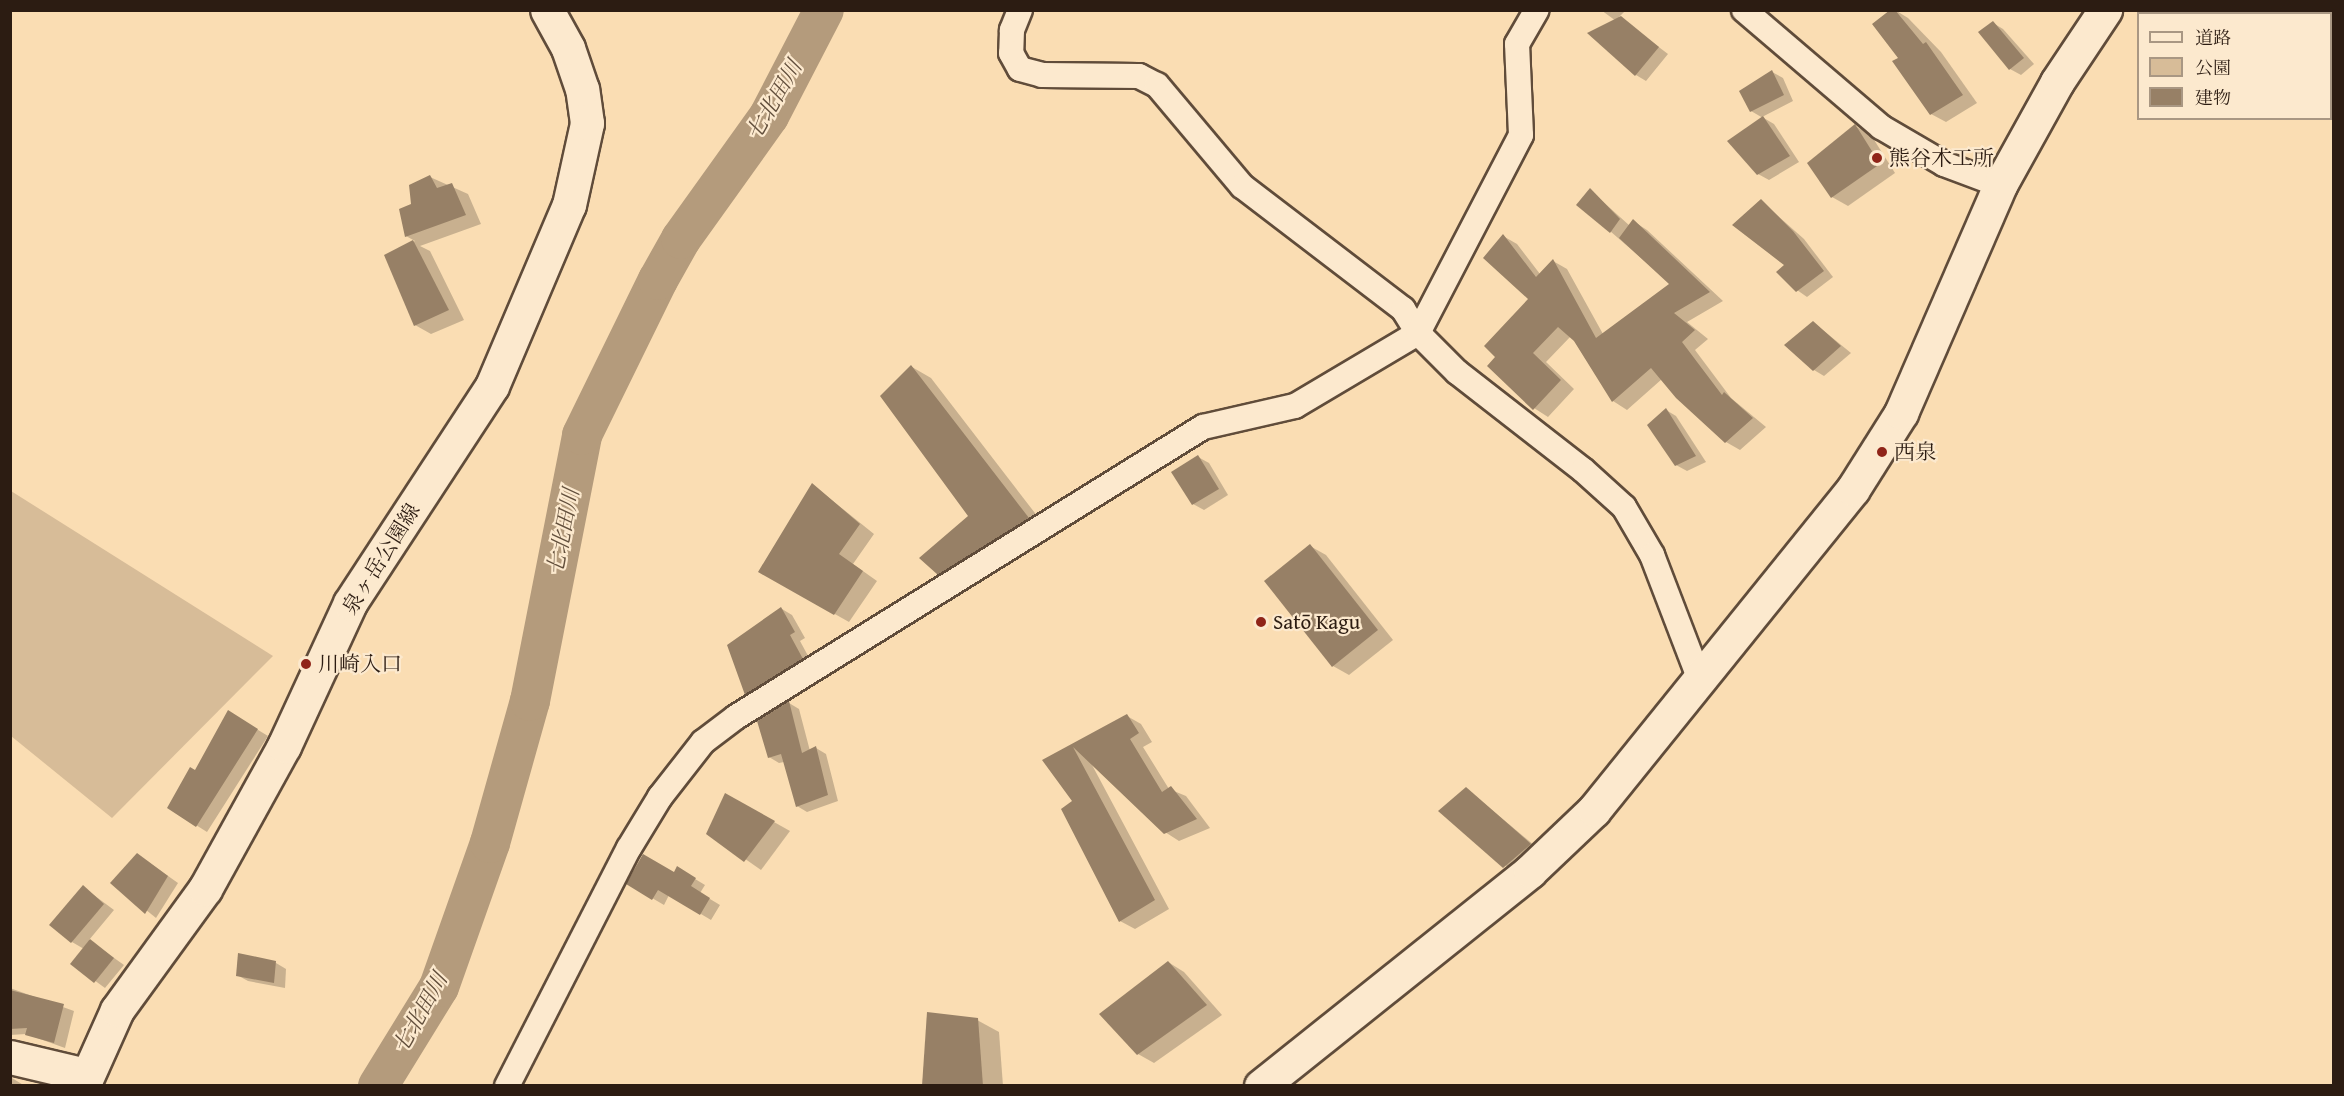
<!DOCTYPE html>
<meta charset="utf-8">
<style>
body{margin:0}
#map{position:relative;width:2344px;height:1096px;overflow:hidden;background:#faddb3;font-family:"Gentium Book Plus","Noto Serif JP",serif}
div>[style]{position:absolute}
.green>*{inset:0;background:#d7bc98}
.shadow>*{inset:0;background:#0003}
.river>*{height:40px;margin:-20px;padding:0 20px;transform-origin:20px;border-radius:20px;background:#b49b7c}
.building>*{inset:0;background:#978066}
.roads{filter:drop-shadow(2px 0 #604c3a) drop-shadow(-2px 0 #604c3a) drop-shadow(0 2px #604c3a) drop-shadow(0 -2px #604c3a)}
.street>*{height:24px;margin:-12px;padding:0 12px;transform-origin:12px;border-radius:12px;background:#fce9ce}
.secondary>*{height:33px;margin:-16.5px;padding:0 16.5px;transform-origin:16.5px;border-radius:16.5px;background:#fce9ce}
.dots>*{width:16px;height:16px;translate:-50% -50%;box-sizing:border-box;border:3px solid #fce9ce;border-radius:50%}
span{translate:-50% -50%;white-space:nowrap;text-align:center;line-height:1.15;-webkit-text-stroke:4.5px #fce9ce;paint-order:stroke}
.poi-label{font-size:21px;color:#2c1c12}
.left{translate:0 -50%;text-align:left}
.street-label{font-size:21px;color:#2c1c12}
.water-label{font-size:22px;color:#624f3c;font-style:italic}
.frame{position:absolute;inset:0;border:12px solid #2c1c12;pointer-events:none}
.legend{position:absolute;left:2137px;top:12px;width:195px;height:108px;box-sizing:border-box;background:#fce9ce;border:2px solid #a99783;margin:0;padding:8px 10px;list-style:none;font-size:18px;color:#2c1c12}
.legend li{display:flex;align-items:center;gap:12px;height:30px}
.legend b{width:30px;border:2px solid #a99783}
</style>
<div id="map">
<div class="green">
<div style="clip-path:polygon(11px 491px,273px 656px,112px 818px,11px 736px)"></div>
</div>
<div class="shadow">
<div style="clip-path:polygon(1601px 10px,1626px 10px,1619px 17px,1668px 54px,1646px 81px,1636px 75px,1616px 21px)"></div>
<div style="clip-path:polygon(1895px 10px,1908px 18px,1941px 52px,1977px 103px,1946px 122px,1931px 114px,1900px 58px)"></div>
<div style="clip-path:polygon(1993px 23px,2003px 29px,2034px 64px,2021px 75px,2010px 69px)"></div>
<div style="clip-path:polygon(1772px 72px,1783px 78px,1793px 101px,1762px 117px,1774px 124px,1799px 162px,1769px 180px,1758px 174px,1763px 118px,1751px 111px)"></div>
<div style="clip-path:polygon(1855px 126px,1871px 135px,1895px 173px,1848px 206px,1832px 197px)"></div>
<div style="clip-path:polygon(430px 177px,468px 194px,481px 224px,420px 246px,430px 251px,464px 320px,431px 334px,415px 325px,386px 256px,415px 241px,406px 236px,413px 205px)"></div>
<div style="clip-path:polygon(1590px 190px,1630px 226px,1633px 221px,1647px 230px,1723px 301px,1687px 322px,1708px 339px,1695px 350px,1731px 398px,1766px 427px,1740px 450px,1726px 442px,1662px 379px,1627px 410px,1613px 401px,1571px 336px,1546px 362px,1574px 389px,1548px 417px,1534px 408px,1497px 357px,1530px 299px,1503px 236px,1517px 244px,1540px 274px,1553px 261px,1567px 269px,1603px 334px,1671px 284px,1610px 231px)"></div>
<div style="clip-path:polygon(1761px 201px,1804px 239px,1833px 277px,1807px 297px,1797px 290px)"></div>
<div style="clip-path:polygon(1813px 322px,1851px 353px,1824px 376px,1814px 370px)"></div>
<div style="clip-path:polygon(912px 367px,931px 378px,1048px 530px,959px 585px,939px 573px,970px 516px)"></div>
<div style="clip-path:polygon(1666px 410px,1676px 416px,1706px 462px,1687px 471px,1676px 465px)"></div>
<div style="clip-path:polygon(1198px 457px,1209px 463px,1228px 495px,1204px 510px,1193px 504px,1173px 472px)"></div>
<div style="clip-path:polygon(813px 485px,874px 534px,853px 564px,877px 581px,849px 622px,760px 572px)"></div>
<div style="clip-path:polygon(1310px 546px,1326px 555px,1393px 640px,1349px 675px,1333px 666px)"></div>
<div style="clip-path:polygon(782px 609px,792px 615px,805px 638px,800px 641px,813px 665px,757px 700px,746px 694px)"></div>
<div style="clip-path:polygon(789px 703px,799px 709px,810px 751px,816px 748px,826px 754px,838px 801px,807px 812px,797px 806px,784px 762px,779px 763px,769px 757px)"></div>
<div style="clip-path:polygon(228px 712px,268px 736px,207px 832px,169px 808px,195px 772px)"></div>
<div style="clip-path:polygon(1127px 716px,1141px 724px,1152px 742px,1143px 747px,1169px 789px,1186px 796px,1210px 828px,1179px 841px,1165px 832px,1091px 763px,1169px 909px,1135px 929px,1120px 921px,1074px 801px,1044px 760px)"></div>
<div style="clip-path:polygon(1467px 789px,1541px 851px,1515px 873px,1440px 811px)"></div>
<div style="clip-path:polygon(726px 795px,790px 831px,761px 870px,708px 833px)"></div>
<div style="clip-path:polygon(147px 861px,178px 883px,156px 918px,113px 883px)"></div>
<div style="clip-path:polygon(677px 868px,705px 885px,700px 893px,720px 905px,711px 920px,669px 895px,664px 905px,628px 884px,674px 874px)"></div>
<div style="clip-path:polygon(83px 887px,114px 910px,89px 940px,124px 965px,105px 988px,72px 964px,84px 949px,72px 942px)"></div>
<div style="clip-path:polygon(1168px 962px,1184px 972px,1222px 1015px,1154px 1063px,1138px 1054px)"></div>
<div style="clip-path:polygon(276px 963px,286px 969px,285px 988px,248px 981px,237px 975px)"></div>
<div style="clip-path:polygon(10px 988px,74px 1011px,65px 1048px,26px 1034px,10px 1035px)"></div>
<div style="clip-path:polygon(977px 1020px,999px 1032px,1003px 1086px,923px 1086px)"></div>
<div style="clip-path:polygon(10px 1078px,12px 1078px,25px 1086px,10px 1086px)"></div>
</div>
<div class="river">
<div style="left:378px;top:1086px;width:116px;rotate:-58.4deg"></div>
<div style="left:439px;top:987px;width:153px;rotate:-70.5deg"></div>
<div style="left:490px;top:843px;width:148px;rotate:-74.3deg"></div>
<div style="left:530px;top:701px;width:271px;rotate:-78.9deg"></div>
<div style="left:582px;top:435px;width:173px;rotate:-63.9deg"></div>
<div style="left:658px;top:280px;width:47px;rotate:-60.7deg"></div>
<div style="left:681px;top:239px;width:151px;rotate:-54.4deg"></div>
<div style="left:769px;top:116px;width:119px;rotate:-62.6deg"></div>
</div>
<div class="building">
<div style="clip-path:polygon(1890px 10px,1895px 10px,1923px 44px,1926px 42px,1963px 95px,1930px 115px,1892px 61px,1898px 58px,1872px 24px)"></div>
<div style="clip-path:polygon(1621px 16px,1659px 47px,1635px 76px,1587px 33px)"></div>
<div style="clip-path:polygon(1993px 21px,2024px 58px,2009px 70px,1978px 32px)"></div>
<div style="clip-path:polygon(1772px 70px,1784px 95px,1750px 112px,1739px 91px)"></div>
<div style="clip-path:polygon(1763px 116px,1790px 156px,1757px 175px,1727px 141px)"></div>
<div style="clip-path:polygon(1855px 124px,1880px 164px,1831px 198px,1807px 163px)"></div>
<div style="clip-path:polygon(430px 175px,437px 188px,452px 183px,466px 215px,405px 237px,399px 209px,411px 204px,409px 185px)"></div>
<div style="clip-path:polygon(1590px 188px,1620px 219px,1610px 233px,1576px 205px)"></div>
<div style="clip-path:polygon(1761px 199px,1793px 231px,1824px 271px,1796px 292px,1776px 272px,1784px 265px,1732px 225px)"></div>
<div style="clip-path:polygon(1633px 219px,1710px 292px,1674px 313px,1695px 330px,1682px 342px,1722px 395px,1724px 392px,1753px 418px,1725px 443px,1676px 398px,1651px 368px,1612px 402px,1574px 341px,1558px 327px,1533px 353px,1561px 380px,1533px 410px,1487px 366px,1495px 357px,1484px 346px,1528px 299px,1483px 258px,1503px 234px,1536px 277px,1553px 259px,1596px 338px,1669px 284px,1619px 238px)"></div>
<div style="clip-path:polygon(413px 240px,449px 310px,414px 326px,384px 255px)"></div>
<div style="clip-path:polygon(1813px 321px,1841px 346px,1813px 371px,1784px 345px)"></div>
<div style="clip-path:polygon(911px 365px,1029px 518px,938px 575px,919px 558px,968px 516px,880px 396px)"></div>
<div style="clip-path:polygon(1666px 408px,1696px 456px,1675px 466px,1647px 425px)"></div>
<div style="clip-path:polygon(1198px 455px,1219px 489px,1192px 505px,1171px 472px)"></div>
<div style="clip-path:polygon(812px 483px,860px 524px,839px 554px,863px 571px,834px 615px,758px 572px)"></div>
<div style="clip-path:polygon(1310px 544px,1378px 630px,1332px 667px,1264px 581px)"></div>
<div style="clip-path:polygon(781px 607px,795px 632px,790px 635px,803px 659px,745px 695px,727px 645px)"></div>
<div style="clip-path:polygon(789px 701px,802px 753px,816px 746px,828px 795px,796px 807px,781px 754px,768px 758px,757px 721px)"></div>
<div style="clip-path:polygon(228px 710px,258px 729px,196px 827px,167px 808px,190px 767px,195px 770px)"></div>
<div style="clip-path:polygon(1127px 714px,1139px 733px,1130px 739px,1162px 792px,1171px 786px,1197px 819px,1164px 834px,1073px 747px,1155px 900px,1119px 922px,1061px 809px,1072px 801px,1042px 760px)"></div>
<div style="clip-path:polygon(1466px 787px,1531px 844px,1503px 868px,1438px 811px)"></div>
<div style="clip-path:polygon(725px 793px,775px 821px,744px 862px,706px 834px)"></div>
<div style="clip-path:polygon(137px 853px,168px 876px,145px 914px,110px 883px)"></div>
<div style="clip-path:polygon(643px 854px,674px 872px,677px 866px,696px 878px,691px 886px,710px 898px,700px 915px,658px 890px,652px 900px,626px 884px)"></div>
<div style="clip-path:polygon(83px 885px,104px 904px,71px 943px,49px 925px)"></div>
<div style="clip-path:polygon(90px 939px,114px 958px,94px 983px,70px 964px)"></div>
<div style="clip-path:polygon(238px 953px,276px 961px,274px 983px,236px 976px)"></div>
<div style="clip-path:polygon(1168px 961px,1207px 1005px,1137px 1055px,1099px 1014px)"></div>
<div style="clip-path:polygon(10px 990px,64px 1004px,54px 1043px,25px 1035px,27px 1028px,10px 1029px)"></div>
<div style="clip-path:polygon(927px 1012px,978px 1018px,983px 1086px,922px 1086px)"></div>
</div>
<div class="roads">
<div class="street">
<div style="left:1020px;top:10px;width:22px;rotate:112deg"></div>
<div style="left:1012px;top:30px;width:23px;rotate:92deg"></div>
<div style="left:1011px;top:53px;width:18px;rotate:61deg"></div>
<div style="left:1020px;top:69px;width:23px;rotate:15deg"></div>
<div style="left:1042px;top:75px;width:97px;rotate:0.6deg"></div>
<div style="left:1139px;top:76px;width:20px;rotate:27deg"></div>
<div style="left:1157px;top:85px;width:132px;rotate:49.9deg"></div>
<div style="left:1242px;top:186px;width:203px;rotate:37.4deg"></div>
<div style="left:1403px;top:309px;width:28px;rotate:58deg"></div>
<div style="left:1418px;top:333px;width:55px;rotate:45deg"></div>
<div style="left:1457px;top:372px;width:160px;rotate:37.9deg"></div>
<div style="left:1583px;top:470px;width:55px;rotate:42.1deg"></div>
<div style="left:1624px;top:507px;width:56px;rotate:59.7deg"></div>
<div style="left:1652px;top:555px;width:134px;rotate:69deg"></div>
<div style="left:1744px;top:10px;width:180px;rotate:40.5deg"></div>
<div style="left:1881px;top:127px;width:73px;rotate:30.4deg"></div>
<div style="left:1944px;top:164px;width:60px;rotate:20.6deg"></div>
<div style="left:507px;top:1086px;width:267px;rotate:-62.9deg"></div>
<div style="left:629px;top:848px;width:60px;rotate:-58.7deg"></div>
<div style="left:660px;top:797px;width:70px;rotate:-52deg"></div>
<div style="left:703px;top:742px;width:41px;rotate:-37.1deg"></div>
<div style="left:736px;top:717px;width:550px;rotate:-31.84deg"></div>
<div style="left:1203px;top:427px;width:94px;rotate:-12.9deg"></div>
<div style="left:1295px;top:406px;width:143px;rotate:-30.7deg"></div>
<div style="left:1418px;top:333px;width:223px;rotate:-62.5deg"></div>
<div style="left:1521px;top:135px;width:91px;rotate:-92.5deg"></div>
<div style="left:1517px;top:44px;width:39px;rotate:-60deg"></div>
</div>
<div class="secondary">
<div style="left:10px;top:1057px;width:78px;rotate:13.3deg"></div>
<div style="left:83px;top:1086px;width:83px;rotate:-65.9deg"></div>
<div style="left:117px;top:1010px;width:150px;rotate:-54deg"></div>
<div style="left:205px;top:889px;width:163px;rotate:-61.1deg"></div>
<div style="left:284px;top:746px;width:157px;rotate:-65.2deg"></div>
<div style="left:350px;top:603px;width:259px;rotate:-56.8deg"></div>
<div style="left:492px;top:386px;width:197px;rotate:-67deg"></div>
<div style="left:569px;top:205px;width:84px;rotate:-77.6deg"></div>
<div style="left:587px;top:123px;width:34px;rotate:-98deg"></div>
<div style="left:582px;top:89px;width:43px;rotate:-108.9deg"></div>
<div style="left:568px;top:48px;width:43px;rotate:-118.9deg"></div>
<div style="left:1261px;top:1086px;width:344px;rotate:-38.6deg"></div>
<div style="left:1530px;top:871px;width:88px;rotate:-43.6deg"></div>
<div style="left:1594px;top:810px;width:412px;rotate:-51.1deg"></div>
<div style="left:1853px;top:489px;width:90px;rotate:-57.7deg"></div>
<div style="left:1901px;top:413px;width:249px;rotate:-66.5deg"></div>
<div style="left:2000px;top:185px;width:118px;rotate:-61deg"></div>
<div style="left:2057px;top:82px;width:87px;rotate:-56.3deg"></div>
</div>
</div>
<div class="dots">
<div style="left:1877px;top:158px;background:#8f2418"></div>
<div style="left:1882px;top:452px;background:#8f2418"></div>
<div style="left:1261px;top:622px;background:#8f2418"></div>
<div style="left:306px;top:664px;background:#8f2418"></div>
</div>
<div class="poi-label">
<span class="left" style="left:1889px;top:158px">熊谷木工所</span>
<span class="left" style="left:1894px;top:452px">西泉</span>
<span class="left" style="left:1273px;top:622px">Satō Kagu</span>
<span class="left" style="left:318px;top:664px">川崎入口</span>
</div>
<div class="street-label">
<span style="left:381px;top:559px;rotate:-58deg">泉ヶ岳公園線</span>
</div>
<div class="water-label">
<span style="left:774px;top:100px;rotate:-60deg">七北田川</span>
<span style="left:563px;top:532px;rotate:-79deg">七北田川</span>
<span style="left:420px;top:1013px;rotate:-61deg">七北田川</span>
</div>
<div class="frame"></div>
<ul class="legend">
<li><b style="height:8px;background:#fce9ce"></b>道路</li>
<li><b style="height:16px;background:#d7bc98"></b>公園</li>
<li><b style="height:16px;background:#978066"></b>建物</li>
</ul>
</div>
